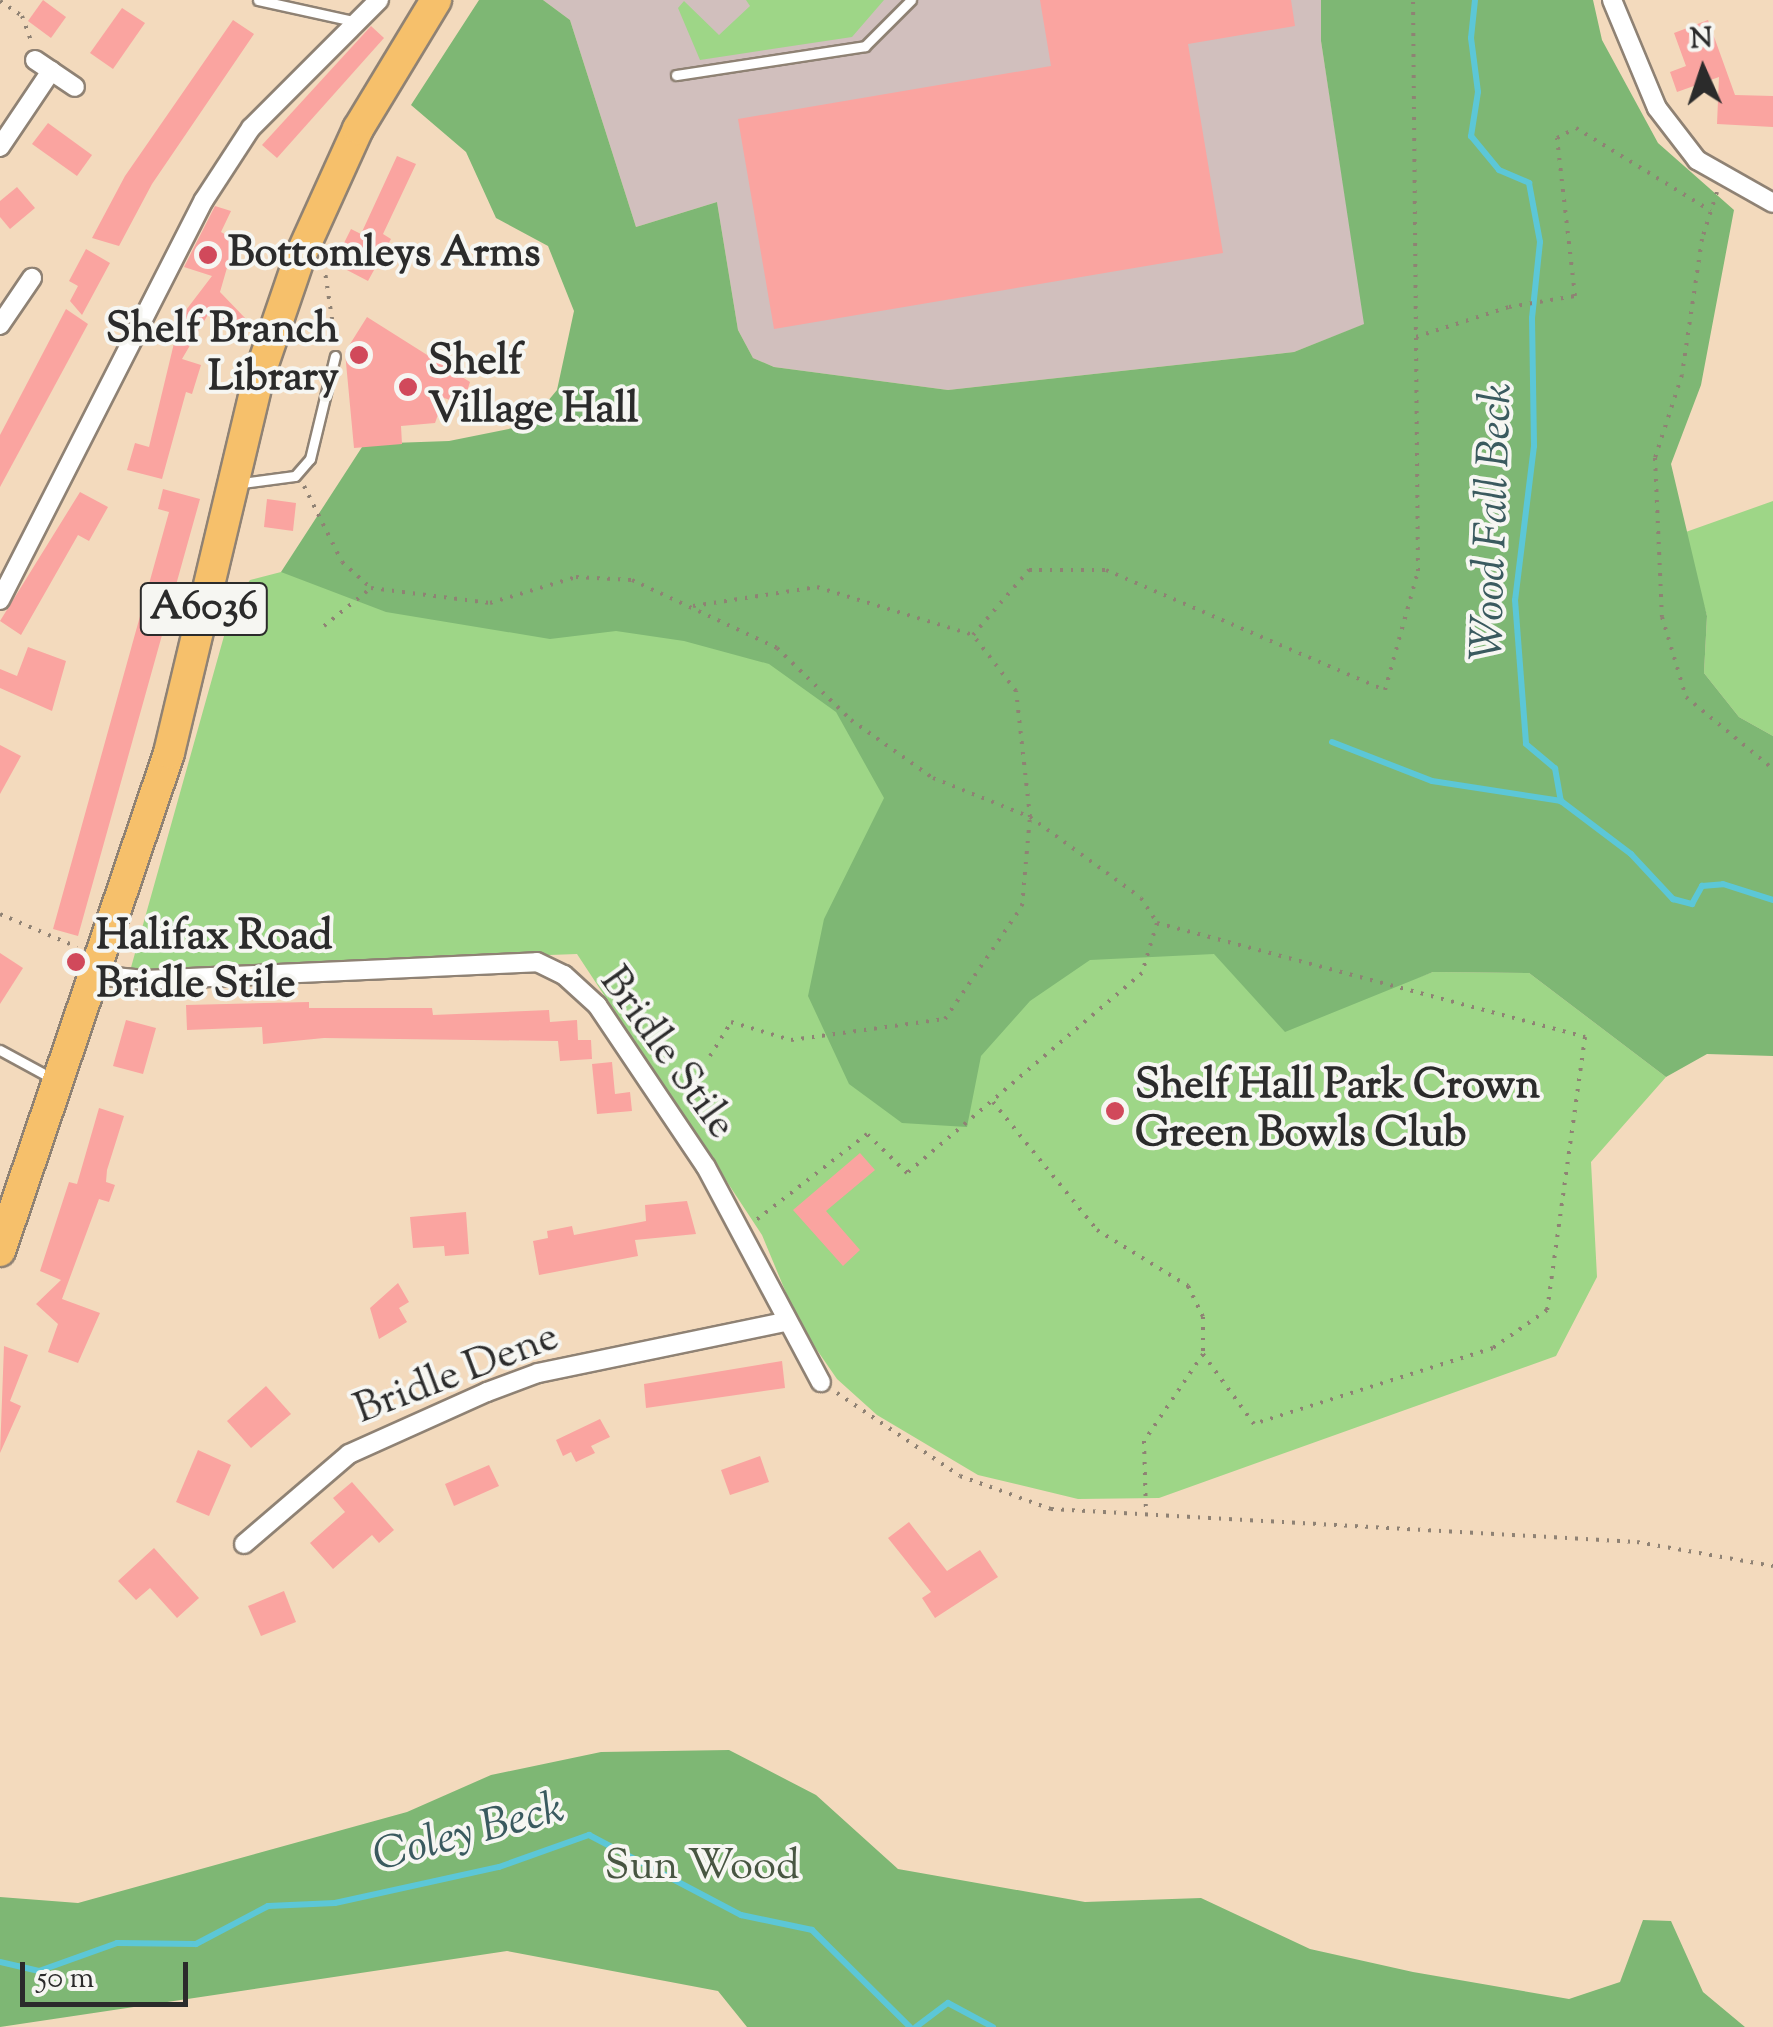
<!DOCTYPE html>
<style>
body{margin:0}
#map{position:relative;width:1773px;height:2027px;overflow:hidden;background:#f3dabd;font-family:"Sorts Mill Goudy",serif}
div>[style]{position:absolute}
.industrial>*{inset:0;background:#d1bfbd}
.green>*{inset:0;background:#9ed687}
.forest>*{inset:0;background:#7eb774}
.stream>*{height:6px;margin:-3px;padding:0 3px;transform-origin:3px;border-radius:3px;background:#5cc7d7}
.building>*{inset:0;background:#faa4a0}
.path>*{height:4px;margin-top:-2px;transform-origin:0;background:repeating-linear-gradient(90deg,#8f8274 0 2.5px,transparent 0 10.5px)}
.roads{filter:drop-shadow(2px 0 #8f8274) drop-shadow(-2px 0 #8f8274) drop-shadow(0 2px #8f8274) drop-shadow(0 -2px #8f8274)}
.service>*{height:9px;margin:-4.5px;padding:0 4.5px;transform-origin:4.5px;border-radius:4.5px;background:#fff}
.minor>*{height:18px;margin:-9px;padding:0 9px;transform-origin:9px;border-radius:9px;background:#fff}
.trunk>*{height:30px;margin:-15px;padding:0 15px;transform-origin:15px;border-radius:15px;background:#f6c06b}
.dots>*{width:28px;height:28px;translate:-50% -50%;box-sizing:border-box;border:5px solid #f6f6f2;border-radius:50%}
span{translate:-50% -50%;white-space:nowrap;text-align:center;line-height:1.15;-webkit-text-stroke:8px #f6f6f2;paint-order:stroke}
.shield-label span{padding:2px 8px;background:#f6f6f2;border:2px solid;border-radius:8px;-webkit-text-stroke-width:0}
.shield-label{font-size:40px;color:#2b2b2b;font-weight:700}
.poi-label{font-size:42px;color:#2b2b2b;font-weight:700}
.left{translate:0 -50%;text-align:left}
.right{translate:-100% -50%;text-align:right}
.street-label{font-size:42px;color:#2b2b2b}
.park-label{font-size:42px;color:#485642}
.water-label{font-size:45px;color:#3a5a5f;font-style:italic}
.north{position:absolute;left:1653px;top:20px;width:100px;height:100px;-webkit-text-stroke:8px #f6f6f2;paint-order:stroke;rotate:357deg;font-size:28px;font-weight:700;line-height:40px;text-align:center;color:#2b2b2b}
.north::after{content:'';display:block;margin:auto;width:35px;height:45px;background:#2b2b2b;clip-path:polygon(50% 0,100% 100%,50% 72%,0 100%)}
.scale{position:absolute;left:20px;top:1962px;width:168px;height:45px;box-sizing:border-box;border:5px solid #2b2b2b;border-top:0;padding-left:12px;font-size:30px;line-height:35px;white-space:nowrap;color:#2b2b2b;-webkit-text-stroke:8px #f6f6f2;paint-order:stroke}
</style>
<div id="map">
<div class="industrial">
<div style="clip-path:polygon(543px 0,1321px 0,1321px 41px,1365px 324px,1294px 352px,948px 390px,774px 367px,753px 358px,738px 330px,717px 202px,636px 227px,570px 20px)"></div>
</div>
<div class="green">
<div style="clip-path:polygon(746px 0,884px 0,852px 37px,700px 60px,678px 8px,684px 1px,719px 35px,750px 6px)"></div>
<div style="clip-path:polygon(1773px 501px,1773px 736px,1739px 717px,1704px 673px,1707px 616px,1683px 533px)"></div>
<div style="clip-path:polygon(762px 566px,1314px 1015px,1433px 972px,1529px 973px,1666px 1077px,1591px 1162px,1597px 1277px,1556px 1356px,1159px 1498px,1078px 1499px,978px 1475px,877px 1415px,837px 1379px,799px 1324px,762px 1235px,577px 954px,130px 971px,233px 604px,250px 580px,281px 572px)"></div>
</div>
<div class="forest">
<div style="clip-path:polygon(479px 0,543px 0,570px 20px,636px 227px,717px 202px,738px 330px,753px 358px,774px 367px,948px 390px,1294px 352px,1364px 324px,1321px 41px,1321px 0,1593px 0,1602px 40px,1658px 143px,1734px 210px,1701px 385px,1671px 464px,1707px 616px,1704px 673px,1739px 717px,1773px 736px,1773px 1056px,1707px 1054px,1666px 1077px,1529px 973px,1433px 972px,1285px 1032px,1214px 954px,1090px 960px,1030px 1001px,981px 1056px,967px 1127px,902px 1123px,849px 1084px,808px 996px,824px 919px,884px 798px,836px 712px,769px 664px,684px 641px,616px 631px,550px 639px,386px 612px,281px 572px,364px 444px,449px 441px,528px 425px,557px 390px,574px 311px,548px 246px,496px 218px,466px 152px,411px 105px)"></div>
<div style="clip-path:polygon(729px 1750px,816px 1795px,898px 1869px,1085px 1902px,1201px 1898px,1310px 1949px,1413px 1972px,1569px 1999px,1620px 1982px,1643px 1920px,1671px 1921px,1703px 1992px,1745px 2027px,747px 2027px,718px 1991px,507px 1951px,0 2027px,0 1897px,78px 1903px,407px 1812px,491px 1775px,601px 1752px)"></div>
</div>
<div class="stream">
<div style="left:1475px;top:0;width:38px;rotate:96deg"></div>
<div style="left:1471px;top:38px;width:54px;rotate:82.6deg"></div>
<div style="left:1478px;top:92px;width:45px;rotate:99deg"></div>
<div style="left:1471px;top:136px;width:44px;rotate:50.5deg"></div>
<div style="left:1499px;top:170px;width:33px;rotate:23deg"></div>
<div style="left:1529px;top:183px;width:60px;rotate:79.4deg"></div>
<div style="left:1540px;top:242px;width:76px;rotate:96deg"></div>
<div style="left:1532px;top:318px;width:128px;rotate:89.1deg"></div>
<div style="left:1534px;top:446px;width:155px;rotate:97deg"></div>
<div style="left:1515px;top:600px;width:144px;rotate:85.6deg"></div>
<div style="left:1526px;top:744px;width:38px;rotate:40deg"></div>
<div style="left:1555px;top:768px;width:34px;rotate:80deg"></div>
<div style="left:1561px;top:801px;width:88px;rotate:37.1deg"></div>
<div style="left:1631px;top:854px;width:62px;rotate:47deg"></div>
<div style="left:1673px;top:899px;width:20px;rotate:15deg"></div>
<div style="left:1692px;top:904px;width:21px;rotate:-61deg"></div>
<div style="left:1702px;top:886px;width:21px;rotate:-5deg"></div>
<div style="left:1723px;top:884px;width:52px;rotate:17.7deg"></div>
<div style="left:1332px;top:742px;width:107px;rotate:21.3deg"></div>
<div style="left:1432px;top:781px;width:131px;rotate:8.8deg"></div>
<div style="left:0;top:1962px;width:40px;rotate:13deg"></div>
<div style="left:39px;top:1971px;width:83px;rotate:-19.7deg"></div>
<div style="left:117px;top:1943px;width:79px;rotate:0.7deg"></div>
<div style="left:196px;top:1944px;width:81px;rotate:-27.8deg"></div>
<div style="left:268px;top:1906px;width:67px;rotate:-2.6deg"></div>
<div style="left:335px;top:1903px;width:168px;rotate:-12.4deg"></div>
<div style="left:499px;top:1867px;width:96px;rotate:-19.6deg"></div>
<div style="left:589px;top:1835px;width:172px;rotate:27.8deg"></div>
<div style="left:741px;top:1915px;width:73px;rotate:11.9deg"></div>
<div style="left:812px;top:1930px;width:138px;rotate:44.7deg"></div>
<div style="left:916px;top:2027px;width:40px;rotate:-37deg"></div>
<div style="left:948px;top:2003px;width:51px;rotate:28.1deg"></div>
</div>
<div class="building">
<div style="clip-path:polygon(43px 0,66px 17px,51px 38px,28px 21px)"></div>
<div style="clip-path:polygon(1040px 0,1291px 0,1295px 26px,1188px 44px,1223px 253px,774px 329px,738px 119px,1051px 66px)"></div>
<div style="clip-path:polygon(122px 8px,145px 23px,113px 69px,90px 53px)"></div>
<div style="clip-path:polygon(233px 20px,254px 34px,152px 184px,119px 246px,92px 238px,125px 176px)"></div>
<div style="clip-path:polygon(1708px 20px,1735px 95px,1773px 96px,1773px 127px,1717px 124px,1719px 77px,1677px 92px,1670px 72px,1686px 66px,1674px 33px)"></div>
<div style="clip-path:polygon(371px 26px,384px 38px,277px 158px,262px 145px)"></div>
<div style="clip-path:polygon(48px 123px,92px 155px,77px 176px,32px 144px)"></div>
<div style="clip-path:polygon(397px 156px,416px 164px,383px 234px,391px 239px,368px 281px,345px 269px,353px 253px,342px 247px,351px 229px,361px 234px)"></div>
<div style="clip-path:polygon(17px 187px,35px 208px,10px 229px,0 217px,0 201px)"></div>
<div style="clip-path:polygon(215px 206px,231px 211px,221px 232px,235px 240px,220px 292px,245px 318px,231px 331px,210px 311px,182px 359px,201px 365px,192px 394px,186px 392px,162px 479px,127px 470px,135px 443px,149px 447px,175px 339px,167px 335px,212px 276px,184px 267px)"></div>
<div style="clip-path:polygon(86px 249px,110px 263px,82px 315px,70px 301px,78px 286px,69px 281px)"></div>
<div style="clip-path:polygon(66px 309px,88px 324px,0 487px,0 435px)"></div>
<div style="clip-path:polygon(367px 317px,470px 382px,463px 404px,444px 398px,435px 423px,401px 426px,402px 444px,354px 448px,345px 352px)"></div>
<div style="clip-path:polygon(163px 489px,200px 499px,78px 936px,53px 929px,169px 512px,158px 509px)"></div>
<div style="clip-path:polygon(80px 492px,108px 507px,89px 541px,78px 535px,21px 635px,0 621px)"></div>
<div style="clip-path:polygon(267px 499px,296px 503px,293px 531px,264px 527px)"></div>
<div style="clip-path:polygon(28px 647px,66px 661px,52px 711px,0 688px,0 669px,17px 676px)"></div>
<div style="clip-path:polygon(0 745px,21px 756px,0 794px)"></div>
<div style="clip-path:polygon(0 953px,23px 968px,0 1004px)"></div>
<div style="clip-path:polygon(309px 1002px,309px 1008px,432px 1008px,433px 1015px,549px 1010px,550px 1022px,577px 1020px,578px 1040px,591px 1040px,592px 1059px,560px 1061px,558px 1041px,324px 1038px,263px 1044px,262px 1027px,187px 1030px,186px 1005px)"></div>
<div style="clip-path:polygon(126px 1020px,156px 1028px,143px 1074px,113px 1066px)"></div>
<div style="clip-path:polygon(612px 1062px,615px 1094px,630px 1092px,632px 1111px,597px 1114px,592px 1064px)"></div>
<div style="clip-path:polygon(99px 1108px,124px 1116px,107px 1170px,106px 1182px,115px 1185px,109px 1202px,99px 1199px,62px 1299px,100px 1313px,78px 1363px,48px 1352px,58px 1324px,36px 1304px,61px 1280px,40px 1271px,69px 1182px,77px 1184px)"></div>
<div style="clip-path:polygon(860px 1153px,875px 1170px,826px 1211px,860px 1250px,843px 1266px,793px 1210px)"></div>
<div style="clip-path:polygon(687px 1201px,696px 1234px,635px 1240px,638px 1256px,539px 1275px,533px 1241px,548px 1238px,547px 1231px,572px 1226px,574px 1235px,646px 1221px,645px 1205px)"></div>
<div style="clip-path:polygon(466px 1212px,469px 1254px,445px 1256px,444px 1246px,413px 1248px,410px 1217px)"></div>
<div style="clip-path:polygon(398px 1283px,409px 1302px,399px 1308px,407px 1322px,379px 1339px,370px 1308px)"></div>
<div style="clip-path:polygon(4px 1346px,28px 1355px,10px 1401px,21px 1406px,0 1453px)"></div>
<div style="clip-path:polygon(782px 1361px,785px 1388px,646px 1408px,644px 1384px)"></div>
<div style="clip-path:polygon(266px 1386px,291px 1414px,251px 1448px,227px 1421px)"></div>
<div style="clip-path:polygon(600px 1419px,610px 1437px,591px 1446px,595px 1453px,576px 1462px,571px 1452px,563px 1456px,556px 1440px)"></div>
<div style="clip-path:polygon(198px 1450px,231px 1465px,209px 1516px,176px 1502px)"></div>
<div style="clip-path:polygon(760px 1456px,769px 1482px,730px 1495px,721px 1470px)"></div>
<div style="clip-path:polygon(489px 1465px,499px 1486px,454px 1506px,445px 1484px)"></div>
<div style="clip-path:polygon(352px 1482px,394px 1530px,379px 1543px,372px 1535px,333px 1569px,310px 1543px,345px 1512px,333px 1498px)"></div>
<div style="clip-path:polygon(909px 1522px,947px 1571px,980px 1550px,998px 1577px,935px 1618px,922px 1598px,931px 1592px,888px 1538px)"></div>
<div style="clip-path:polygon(154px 1548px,199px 1598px,177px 1618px,150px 1588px,136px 1600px,118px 1581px)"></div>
<div style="clip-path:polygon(284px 1591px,296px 1622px,261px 1636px,248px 1606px)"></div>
</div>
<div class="path">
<div style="left:0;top:1px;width:27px;rotate:34deg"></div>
<div style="left:22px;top:16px;width:27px;rotate:70deg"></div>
<div style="left:1717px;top:192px;width:49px;rotate:107.7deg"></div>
<div style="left:1702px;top:239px;width:137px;rotate:98.4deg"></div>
<div style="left:1682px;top:375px;width:87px;rotate:108deg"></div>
<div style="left:1655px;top:458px;width:159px;rotate:87.5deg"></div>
<div style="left:1662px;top:617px;width:84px;rotate:73.3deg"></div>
<div style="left:1686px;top:697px;width:113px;rotate:39.6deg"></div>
<div style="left:324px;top:265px;width:75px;rotate:81.5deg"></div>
<div style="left:1416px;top:337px;width:98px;rotate:-17.9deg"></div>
<div style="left:1509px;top:307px;width:67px;rotate:-9.5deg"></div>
<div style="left:1575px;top:296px;width:159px;rotate:-96.5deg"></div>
<div style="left:1557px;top:138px;width:21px;rotate:-28deg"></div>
<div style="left:1576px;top:128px;width:158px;rotate:31.6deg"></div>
<div style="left:304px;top:486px;width:85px;rotate:63.4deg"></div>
<div style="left:342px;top:562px;width:39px;rotate:42deg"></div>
<div style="left:371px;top:588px;width:120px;rotate:7.2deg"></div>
<div style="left:490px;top:603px;width:90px;rotate:-16.8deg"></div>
<div style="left:576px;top:577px;width:56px;rotate:3.1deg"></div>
<div style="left:632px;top:580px;width:160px;rotate:25.1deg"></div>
<div style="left:777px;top:648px;width:103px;rotate:44.2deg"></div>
<div style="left:851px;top:720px;width:100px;rotate:35.3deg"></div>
<div style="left:933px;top:778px;width:105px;rotate:21.9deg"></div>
<div style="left:1030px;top:817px;width:137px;rotate:36.1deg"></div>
<div style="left:1141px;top:898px;width:30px;rotate:57deg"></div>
<div style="left:1157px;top:923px;width:52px;rotate:106.7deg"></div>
<div style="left:1142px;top:973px;width:309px;rotate:139.6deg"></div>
<div style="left:907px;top:1173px;width:56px;rotate:-135.7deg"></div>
<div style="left:867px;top:1134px;width:142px;rotate:142.2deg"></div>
<div style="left:693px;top:606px;width:125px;rotate:-8.7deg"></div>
<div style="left:817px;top:587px;width:163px;rotate:17.1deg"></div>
<div style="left:324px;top:626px;width:60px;rotate:-39deg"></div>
<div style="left:0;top:914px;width:84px;rotate:23.2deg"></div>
<div style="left:1157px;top:923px;width:443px;rotate:14.9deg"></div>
<div style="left:1585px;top:1037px;width:276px;rotate:97.9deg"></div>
<div style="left:1547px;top:1310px;width:66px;rotate:144.9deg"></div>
<div style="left:1493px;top:1348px;width:251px;rotate:162.4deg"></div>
<div style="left:1254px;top:1424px;width:87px;rotate:-126.1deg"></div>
<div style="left:710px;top:1056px;width:40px;rotate:-58deg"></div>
<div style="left:731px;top:1022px;width:63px;rotate:16.7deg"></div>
<div style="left:791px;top:1040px;width:155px;rotate:-7.8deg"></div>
<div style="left:945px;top:1019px;width:137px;rotate:-55.7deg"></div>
<div style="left:1022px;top:906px;width:89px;rotate:-84.9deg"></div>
<div style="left:1030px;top:817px;width:127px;rotate:-96.3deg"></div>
<div style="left:1016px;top:691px;width:71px;rotate:-127.5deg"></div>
<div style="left:973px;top:635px;width:86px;rotate:-49.3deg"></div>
<div style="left:1029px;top:570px;width:77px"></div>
<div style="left:1106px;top:570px;width:304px;rotate:23.3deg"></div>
<div style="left:1385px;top:690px;width:123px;rotate:-74.5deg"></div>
<div style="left:1418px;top:571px;width:571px;rotate:-90.5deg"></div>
<div style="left:993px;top:1102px;width:165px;rotate:50.9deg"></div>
<div style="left:1097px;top:1230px;width:107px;rotate:31.6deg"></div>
<div style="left:1188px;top:1286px;width:34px;rotate:64deg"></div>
<div style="left:1203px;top:1317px;width:37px;rotate:90deg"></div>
<div style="left:1203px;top:1354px;width:105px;rotate:124.1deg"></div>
<div style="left:1144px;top:1441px;width:72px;rotate:88.4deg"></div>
<div style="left:837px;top:1393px;width:148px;rotate:34deg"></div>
<div style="left:960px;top:1476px;width:97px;rotate:19.9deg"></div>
<div style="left:1051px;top:1509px;width:587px;rotate:3.22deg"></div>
<div style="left:1637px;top:1542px;width:138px;rotate:10deg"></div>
</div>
<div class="roads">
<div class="service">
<div style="left:258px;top:0;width:97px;rotate:12.5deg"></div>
<div style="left:676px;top:75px;width:191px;rotate:-8.7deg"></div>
<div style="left:865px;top:46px;width:65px;rotate:-45deg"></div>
<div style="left:242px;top:483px;width:53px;rotate:-7.5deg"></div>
<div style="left:295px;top:476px;width:23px;rotate:-49deg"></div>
<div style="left:310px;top:459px;width:106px;rotate:-76.4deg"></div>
<div style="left:0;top:1050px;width:63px;rotate:28.6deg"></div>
</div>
<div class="minor">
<div style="left:1612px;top:0;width:117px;rotate:67.4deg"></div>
<div style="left:1657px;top:108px;width:66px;rotate:52.4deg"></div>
<div style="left:1697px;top:160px;width:87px;rotate:29.5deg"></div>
<div style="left:35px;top:60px;width:48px;rotate:34deg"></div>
<div style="left:0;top:147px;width:92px;rotate:-56.1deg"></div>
<div style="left:0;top:325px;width:57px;rotate:-55.8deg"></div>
<div style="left:0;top:600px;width:449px;rotate:-63deg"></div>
<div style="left:204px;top:200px;width:86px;rotate:-56.9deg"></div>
<div style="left:251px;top:128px;width:181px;rotate:-45deg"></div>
<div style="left:94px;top:975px;width:51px;rotate:5.6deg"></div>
<div style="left:145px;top:980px;width:392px;rotate:-2.6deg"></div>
<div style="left:537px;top:962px;width:30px;rotate:26deg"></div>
<div style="left:564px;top:975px;width:45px;rotate:42.3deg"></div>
<div style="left:597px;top:1005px;width:195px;rotate:56.1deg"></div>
<div style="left:706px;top:1167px;width:244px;rotate:61.9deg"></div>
<div style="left:244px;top:1544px;width:138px;rotate:-40.6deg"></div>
<div style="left:349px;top:1454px;width:151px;rotate:-24.2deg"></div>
<div style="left:487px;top:1392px;width:54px;rotate:-20.4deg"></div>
<div style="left:538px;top:1373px;width:252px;rotate:-11.7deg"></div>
</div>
<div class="trunk">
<div style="left:0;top:1251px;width:526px;rotate:-71.25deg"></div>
<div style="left:169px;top:753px;width:388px;rotate:-76.6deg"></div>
<div style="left:259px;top:376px;width:124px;rotate:-71.1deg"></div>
<div style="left:299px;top:259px;width:143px;rotate:-65.6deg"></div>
<div style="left:358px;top:129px;width:151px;rotate:-58.8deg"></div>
</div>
</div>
<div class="dots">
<div style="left:208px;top:255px;background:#d1495b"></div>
<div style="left:359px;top:355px;background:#d1495b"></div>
<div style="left:408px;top:387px;background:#d1495b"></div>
<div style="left:76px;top:962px;background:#d1495b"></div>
<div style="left:1115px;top:1111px;background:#d1495b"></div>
</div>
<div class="shield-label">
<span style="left:204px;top:609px">A6036</span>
</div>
<div class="poi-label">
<span class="left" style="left:228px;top:255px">Bottomleys Arms</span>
<span class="right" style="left:339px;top:355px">Shelf Branch<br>Library</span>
<span class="left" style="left:428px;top:387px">Shelf<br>Village Hall</span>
<span class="left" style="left:96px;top:962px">Halifax Road<br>Bridle Stile</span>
<span class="left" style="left:1135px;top:1111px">Shelf Hall Park Crown<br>Green Bowls Club</span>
</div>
<div class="street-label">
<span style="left:666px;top:1054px;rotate:54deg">Bridle Stile</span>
<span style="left:457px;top:1375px;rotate:-21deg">Bridle Dene</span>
</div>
<div class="park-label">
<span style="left:702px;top:1868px">Sun Wood</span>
</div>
<div class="water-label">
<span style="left:1495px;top:522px;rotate:-88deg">Wood Fall Beck</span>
<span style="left:469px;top:1835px;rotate:-15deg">Coley Beck</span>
</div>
<div class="north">N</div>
<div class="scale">50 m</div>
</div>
